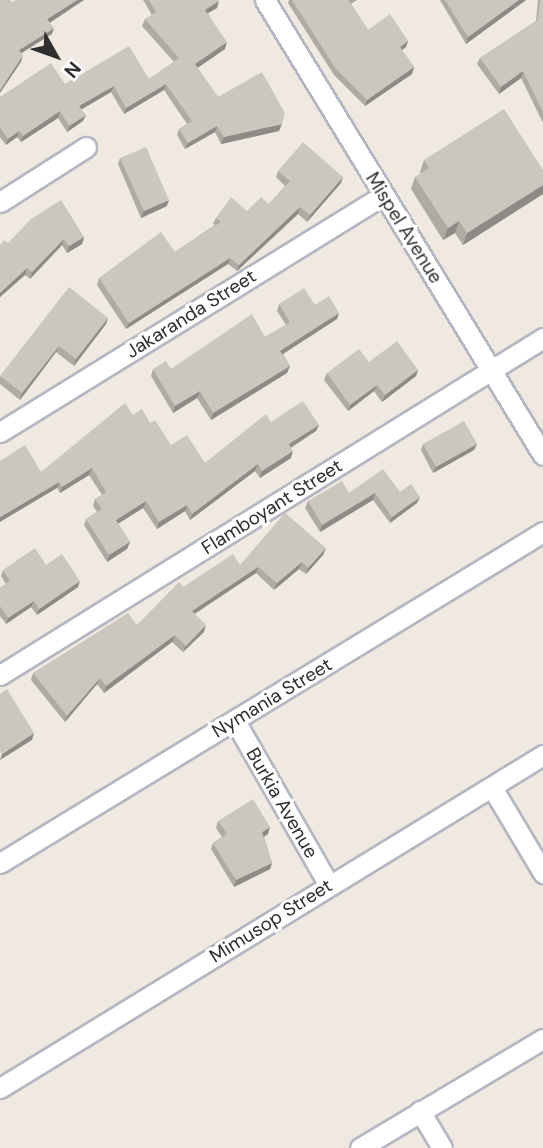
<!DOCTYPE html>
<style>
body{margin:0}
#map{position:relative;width:543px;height:1148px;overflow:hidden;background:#efe9e1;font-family:"DM Sans",sans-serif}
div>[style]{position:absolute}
.roads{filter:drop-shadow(2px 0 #b4b7c1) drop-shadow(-2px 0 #b4b7c1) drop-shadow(0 2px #b4b7c1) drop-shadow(0 -2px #b4b7c1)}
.minor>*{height:19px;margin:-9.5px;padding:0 9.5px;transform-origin:9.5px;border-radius:9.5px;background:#fff}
.wall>*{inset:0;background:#afaba4}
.shaded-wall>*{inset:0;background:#8e8b86}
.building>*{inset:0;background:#cbc7bf}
span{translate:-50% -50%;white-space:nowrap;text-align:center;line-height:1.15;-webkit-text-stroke:6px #fff;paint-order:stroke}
.street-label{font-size:19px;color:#2e2e2e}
.north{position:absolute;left:21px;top:21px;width:70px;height:70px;-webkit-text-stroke:5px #fff;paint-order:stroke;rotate:130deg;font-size:19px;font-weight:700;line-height:28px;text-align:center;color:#2e2e2e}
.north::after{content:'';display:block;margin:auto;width:24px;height:32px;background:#2e2e2e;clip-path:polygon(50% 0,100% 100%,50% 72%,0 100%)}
</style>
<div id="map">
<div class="roads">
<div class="minor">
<div style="left:265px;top:0;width:533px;rotate:58.58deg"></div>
<div style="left:0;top:202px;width:102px;rotate:-32.6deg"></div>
<div style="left:0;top:432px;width:450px;rotate:-31.7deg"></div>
<div style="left:0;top:675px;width:639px;rotate:-31.82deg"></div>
<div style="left:235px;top:721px;width:189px;rotate:60.2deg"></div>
<div style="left:493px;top:789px;width:98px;rotate:59.2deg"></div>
<div style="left:0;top:863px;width:636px;rotate:-31.37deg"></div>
<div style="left:0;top:1088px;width:637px;rotate:-31.52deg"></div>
<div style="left:420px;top:1111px;width:43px;rotate:59.3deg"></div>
<div style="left:360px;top:1148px;width:213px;rotate:-30.8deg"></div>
</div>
</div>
<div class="wall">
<div style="clip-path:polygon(143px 0,218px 0,217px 8px,208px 13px,225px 49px,197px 68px,218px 97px,279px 131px,221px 144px,215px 132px,185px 149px,177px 135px,179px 129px,187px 124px,164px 90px,124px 114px,111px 92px,82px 109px,83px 121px,67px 132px,58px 118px,21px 142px,17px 137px,6px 145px,0 137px,0 97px,65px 84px,149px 79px,174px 62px,142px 26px,145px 19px,152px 15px)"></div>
<div style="clip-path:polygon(289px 0,357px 0,351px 4px,368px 30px,408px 41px,406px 47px,402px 50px,414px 67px,412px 74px,365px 106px,334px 75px,288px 3px)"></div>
<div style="clip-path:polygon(440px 0,526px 0,466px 44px)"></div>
<div style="clip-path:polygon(538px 0,543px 0,543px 123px,521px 78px,499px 94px,477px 64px,480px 58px,536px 21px)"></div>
<div style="clip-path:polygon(120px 158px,167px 206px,141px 218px,118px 164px)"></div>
<div style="clip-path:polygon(424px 160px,543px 170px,543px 194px,463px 245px,455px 233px,443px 240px,411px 189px,415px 177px,421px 174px,420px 172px)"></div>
<div style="clip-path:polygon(278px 171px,341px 183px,307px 222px,298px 214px,237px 271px,228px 264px,126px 329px,97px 285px,99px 278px,175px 252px,215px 225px,213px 224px,216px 218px,247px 211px,269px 204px,285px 186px,276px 177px)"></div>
<div style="clip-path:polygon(84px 237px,82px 244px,67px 253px,62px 245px,30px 279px,25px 275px,0 297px,0 245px)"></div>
<div style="clip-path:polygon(279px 304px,315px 305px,337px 319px,283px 354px,290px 366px,287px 373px,211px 420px,197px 398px,173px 413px,151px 376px,153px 369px,171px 369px,265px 337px,286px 325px,277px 311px)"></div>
<div style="clip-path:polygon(108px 318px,106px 324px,74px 366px,56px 352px,20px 400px,0 384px,0 376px)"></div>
<div style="clip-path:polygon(369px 362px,418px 370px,416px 376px,382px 402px,374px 391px,348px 411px,324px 380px,327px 373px)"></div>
<div style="clip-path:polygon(133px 415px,150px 423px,171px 445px,205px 463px,271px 422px,319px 425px,316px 431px,291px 448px,291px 458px,260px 478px,255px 471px,190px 520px,185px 511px,157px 529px,143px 508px,118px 524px,130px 542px,127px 549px,107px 562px,84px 525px,86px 519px,97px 512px,93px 506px,95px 499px,102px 495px,89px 475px,60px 493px,57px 488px,41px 472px)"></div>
<div style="clip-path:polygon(423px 444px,477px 444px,474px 450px,433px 473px,421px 450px)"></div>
<div style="clip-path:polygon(400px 492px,417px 503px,390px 523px,373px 500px,320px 532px,305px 508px,308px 501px,349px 493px)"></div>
<div style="clip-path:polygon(326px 548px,323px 555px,306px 574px,299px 569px,274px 590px,256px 573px,195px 614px,204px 632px,183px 652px,172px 642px,104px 693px,97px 684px,65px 722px,31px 680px,33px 673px,137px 625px,183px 587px,240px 565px)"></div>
<div style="clip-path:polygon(46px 565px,78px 587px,37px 615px,31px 607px,6px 624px,0 616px,0 588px,6px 584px,1px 576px,3px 570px)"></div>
<div style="clip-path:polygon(218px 821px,268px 834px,264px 837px,272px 863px,270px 869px,234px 887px,211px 849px,213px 843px,222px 837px,216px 828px)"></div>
</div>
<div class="shaded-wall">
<div style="clip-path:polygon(77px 0,84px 0,45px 26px,47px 19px)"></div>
<div style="clip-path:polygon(519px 0,526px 0,466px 44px,468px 37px)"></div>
<div style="clip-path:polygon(219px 1px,217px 8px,203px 16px,205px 10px)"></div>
<div style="clip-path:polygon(54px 28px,52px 34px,17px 56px,19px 50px)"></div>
<div style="clip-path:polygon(408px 41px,406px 47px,397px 53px,400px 47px)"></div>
<div style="clip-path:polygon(227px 42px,225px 49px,193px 71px,195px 64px)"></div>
<div style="clip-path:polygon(23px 55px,21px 62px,0 93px,0 90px)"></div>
<div style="clip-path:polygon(414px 67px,412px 74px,365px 106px,367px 100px)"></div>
<div style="clip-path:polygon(523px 71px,521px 78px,499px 94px,501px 87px)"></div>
<div style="clip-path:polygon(166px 84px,164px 90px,124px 114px,126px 108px)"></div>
<div style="clip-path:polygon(114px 86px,111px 92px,77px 112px,79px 106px)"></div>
<div style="clip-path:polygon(60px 111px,58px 118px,21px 142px,23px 136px)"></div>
<div style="clip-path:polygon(86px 115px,83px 121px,67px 132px,69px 126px)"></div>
<div style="clip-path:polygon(282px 124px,279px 131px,221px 144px,224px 137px)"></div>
<div style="clip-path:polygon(217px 126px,215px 132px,185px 149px,188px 143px)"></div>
<div style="clip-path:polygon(19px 131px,17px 137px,6px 145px,8px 139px)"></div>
<div style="clip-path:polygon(343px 177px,341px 183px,307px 222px,310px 215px)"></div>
<div style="clip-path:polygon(543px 185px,543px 194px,463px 245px,467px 233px)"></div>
<div style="clip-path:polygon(169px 200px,167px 206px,141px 218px,144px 211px)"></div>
<div style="clip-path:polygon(300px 207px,298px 214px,237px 271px,239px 265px)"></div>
<div style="clip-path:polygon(459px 221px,455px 233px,443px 240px,448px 228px)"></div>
<div style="clip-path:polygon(84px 237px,82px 244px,67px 253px,69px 246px)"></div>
<div style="clip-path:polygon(64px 239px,62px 245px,30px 279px,32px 272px)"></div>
<div style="clip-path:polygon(230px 258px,228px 264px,126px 329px,129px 323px)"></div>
<div style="clip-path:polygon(27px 268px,25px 275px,0 297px,0 293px)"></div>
<div style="clip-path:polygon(339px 313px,337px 319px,278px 357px,280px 351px)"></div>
<div style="clip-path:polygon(108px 318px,106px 324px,74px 366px,76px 359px)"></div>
<div style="clip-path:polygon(59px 346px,56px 352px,20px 400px,22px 393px)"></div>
<div style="clip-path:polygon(290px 366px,287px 373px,211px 420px,213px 413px)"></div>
<div style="clip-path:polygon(418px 370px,416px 376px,382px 402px,385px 395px)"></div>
<div style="clip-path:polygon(377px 385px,374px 391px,348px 411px,350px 405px)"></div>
<div style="clip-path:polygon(200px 391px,197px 398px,173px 413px,175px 406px)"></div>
<div style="clip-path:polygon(319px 425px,316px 431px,286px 450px,289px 444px)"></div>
<div style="clip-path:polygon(477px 444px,474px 450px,433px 473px,436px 467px)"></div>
<div style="clip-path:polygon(293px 451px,291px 458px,260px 478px,262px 471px)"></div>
<div style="clip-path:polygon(258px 464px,255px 471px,190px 520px,192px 514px)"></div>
<div style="clip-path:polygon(92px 468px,89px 475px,60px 493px,62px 487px)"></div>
<div style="clip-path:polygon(59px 482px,57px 488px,0 522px,0 517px)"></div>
<div style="clip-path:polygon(375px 493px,373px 500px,320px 532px,322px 525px)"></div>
<div style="clip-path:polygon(420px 497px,417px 503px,390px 523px,392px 517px)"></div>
<div style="clip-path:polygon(146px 501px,143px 508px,114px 526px,116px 520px)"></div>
<div style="clip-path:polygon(187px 505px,185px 511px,157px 529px,159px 522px)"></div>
<div style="clip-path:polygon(130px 542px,127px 549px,107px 562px,109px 555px)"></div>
<div style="clip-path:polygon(326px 548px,323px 555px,306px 574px,308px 568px)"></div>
<div style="clip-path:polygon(302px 562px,299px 569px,274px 590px,277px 583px)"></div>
<div style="clip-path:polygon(258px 567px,256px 573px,189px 617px,192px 611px)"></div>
<div style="clip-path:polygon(80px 581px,78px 587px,37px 615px,39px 609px)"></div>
<div style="clip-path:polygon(34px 601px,31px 607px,6px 624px,8px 618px)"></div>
<div style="clip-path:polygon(206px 625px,204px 632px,183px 652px,186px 646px)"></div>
<div style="clip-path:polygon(175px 635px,172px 642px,104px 693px,106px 686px)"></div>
<div style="clip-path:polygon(100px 678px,97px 684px,65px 722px,67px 716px)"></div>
<div style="clip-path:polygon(34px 733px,32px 740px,0 760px,2px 754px)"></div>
<div style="clip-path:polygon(270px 827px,268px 834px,260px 839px,262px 832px)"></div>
<div style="clip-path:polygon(272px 863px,270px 869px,234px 887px,236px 880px)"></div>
</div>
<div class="building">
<div style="clip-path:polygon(0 0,10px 0,12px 2px,16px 0,77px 0,47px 19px,54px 28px,19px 50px,23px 55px,0 90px)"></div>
<div style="clip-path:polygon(149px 0,218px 0,219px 1px,205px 10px,227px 42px,195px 64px,218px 97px,262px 72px,285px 113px,282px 124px,224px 137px,217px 126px,188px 143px,179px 129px,192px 121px,166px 84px,126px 108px,114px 86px,79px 106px,86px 115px,69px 126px,60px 111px,23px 136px,19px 131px,8px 139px,0 127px,0 97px,51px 63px,65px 84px,129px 46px,149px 79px,179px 58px,145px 19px,156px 12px)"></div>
<div style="clip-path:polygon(292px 0,349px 0,348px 0,368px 30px,390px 14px,408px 41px,400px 47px,414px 67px,367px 100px,336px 69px)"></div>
<div style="clip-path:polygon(445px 0,519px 0,468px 37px)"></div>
<div style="clip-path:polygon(540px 0,543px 0,543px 112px,523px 71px,501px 87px,480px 58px,538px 20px)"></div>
<div style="clip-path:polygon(504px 109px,543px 170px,543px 185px,467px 233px,459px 221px,448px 228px,415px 177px,429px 168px,424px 160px)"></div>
<div style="clip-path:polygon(303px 142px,343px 177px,310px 215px,300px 207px,239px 265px,230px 258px,129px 323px,99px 278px,161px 232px,175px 252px,221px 222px,216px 218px,231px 197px,247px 211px,261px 197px,269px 204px,290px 181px,278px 171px)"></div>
<div style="clip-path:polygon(146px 147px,169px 200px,144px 211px,120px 158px)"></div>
<div style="clip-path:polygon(61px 200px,84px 237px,69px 246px,64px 239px,32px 272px,27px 268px,0 293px,0 245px,4px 240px,8px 243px,31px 219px)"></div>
<div style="clip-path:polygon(69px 287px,108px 318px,76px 359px,59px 346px,22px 393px,0 376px)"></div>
<div style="clip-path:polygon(304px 288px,315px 305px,329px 296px,339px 313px,280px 351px,290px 366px,213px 413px,200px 391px,175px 406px,153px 369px,166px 361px,171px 369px,252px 314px,265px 337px,290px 322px,279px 304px)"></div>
<div style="clip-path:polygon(397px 341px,418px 370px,385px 395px,377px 385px,350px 405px,327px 373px,359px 349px,369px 362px)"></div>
<div style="clip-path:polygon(303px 401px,319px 425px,289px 444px,293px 451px,262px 471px,258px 464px,192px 514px,187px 505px,159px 522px,146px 501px,116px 520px,130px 542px,109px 555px,86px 519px,102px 509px,95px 499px,106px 492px,92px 468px,62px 487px,59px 482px,0 517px,0 461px,25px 445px,41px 472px,125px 403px,133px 415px,142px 409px,150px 423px,155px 420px,171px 445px,187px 435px,205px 463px,266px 414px,271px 422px)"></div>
<div style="clip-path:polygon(464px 421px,477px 444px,436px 467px,423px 444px)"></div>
<div style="clip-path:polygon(383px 469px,400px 492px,411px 484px,420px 497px,392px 517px,375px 493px,322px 525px,308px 501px,342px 481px,349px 493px)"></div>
<div style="clip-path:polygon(285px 513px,326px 548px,308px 568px,302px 562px,277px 583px,258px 567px,192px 611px,206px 625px,186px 646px,175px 635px,106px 686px,100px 678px,67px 716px,33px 673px,128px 613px,137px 625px,179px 582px,183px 587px,233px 554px,240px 565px)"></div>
<div style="clip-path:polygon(35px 548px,46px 565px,62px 554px,80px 581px,39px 609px,34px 601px,8px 618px,0 606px,0 588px,10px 581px,3px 570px)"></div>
<div style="clip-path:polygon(7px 689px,34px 733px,2px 754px,0 752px,0 694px)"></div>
<div style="clip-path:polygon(253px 799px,270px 827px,262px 832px,272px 863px,236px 880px,213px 843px,227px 834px,218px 821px)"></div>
</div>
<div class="street-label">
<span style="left:404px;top:228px;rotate:58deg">Mispel Avenue</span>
<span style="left:191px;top:314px;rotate:-32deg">Jakaranda Street</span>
<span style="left:272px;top:507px;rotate:-32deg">Flamboyant Street</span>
<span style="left:272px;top:698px;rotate:-31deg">Nymania Street</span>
<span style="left:282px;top:803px;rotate:60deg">Burkia Avenue</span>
<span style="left:271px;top:921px;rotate:-32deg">Mimusop Street</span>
</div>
<div class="north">N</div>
</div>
